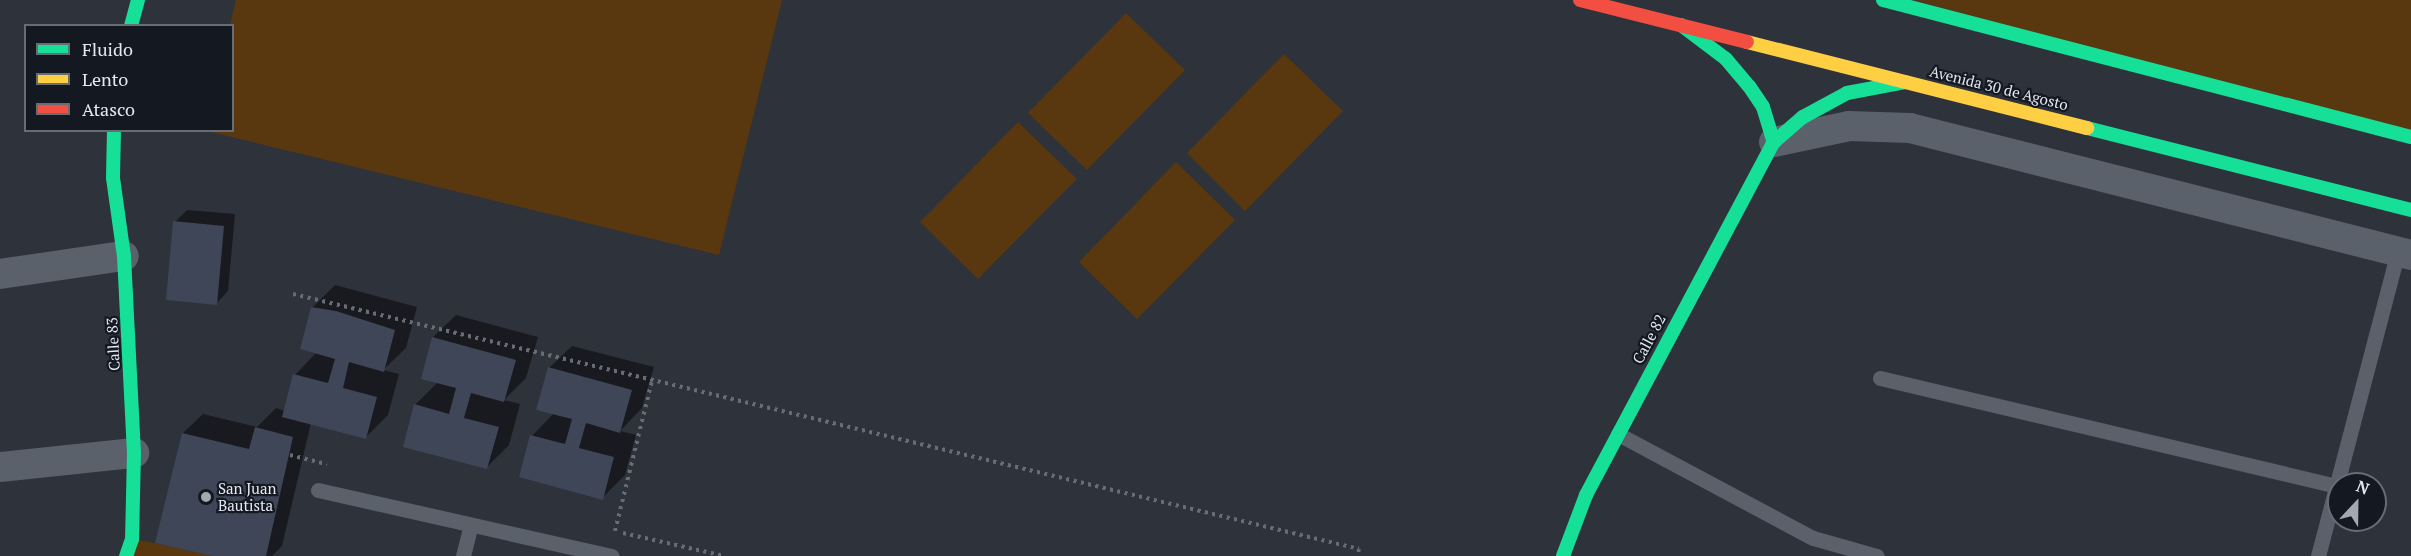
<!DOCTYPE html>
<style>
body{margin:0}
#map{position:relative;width:2411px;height:556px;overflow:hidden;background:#2d323b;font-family:"PT Serif",serif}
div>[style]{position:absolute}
.green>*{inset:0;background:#59380f}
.shadow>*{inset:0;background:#0007}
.building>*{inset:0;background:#3e4657}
.path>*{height:4px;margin-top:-2px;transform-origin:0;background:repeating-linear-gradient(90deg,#686d75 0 3px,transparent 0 7.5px)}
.lane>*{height:15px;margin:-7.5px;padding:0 7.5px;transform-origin:7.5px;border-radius:7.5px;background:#5b616b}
.street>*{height:30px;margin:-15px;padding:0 15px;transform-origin:15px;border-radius:15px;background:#5b616b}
.fast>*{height:14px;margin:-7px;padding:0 7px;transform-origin:7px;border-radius:7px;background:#16e098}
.slow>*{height:14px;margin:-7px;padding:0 7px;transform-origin:7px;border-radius:7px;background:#ffcf43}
.jam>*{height:14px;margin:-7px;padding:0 7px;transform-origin:7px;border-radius:7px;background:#f24e42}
.dots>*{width:16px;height:16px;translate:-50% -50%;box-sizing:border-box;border:3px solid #141820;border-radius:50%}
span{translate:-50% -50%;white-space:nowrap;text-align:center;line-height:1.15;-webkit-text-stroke:4.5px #141820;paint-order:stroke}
.street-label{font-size:15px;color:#e3e9f4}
.poi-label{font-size:15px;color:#e3e9f4}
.left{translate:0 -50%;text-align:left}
.legend{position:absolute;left:24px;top:24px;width:210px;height:108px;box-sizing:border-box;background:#141820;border:2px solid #676c75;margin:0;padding:8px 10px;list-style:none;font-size:18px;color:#e3e9f4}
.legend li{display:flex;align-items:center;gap:12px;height:30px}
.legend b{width:30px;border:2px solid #676c75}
.north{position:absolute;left:2327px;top:472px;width:60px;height:60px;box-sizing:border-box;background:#141820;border:2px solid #676c75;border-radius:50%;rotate:22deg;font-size:16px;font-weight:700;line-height:24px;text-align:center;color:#e3e9f4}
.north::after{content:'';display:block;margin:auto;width:21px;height:27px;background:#a3a9b3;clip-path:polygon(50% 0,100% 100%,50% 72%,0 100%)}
</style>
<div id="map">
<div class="green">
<div style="clip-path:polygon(236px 0,782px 0,719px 255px,207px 131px,232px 130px,230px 25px)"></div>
<div style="clip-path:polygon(1914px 0,2411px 0,2411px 137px)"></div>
<div style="clip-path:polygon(1126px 13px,1185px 70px,1087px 170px,1028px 113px)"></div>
<div style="clip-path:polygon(1284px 54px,1343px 111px,1245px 211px,1187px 153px)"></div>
<div style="clip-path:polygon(1018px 122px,1077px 179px,978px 279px,920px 222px)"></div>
<div style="clip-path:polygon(1176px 162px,1235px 220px,1137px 319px,1079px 262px)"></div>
<div style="clip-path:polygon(132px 539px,155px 543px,212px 556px,126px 556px)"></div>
</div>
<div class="shadow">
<div style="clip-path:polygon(187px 210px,235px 214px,228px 291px,216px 304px,175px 222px)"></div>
<div style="clip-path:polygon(335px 285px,417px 307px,406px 348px,383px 370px,399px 374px,388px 415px,366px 437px,311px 423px,282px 546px,272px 556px,219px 556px,183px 433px,203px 414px,257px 427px,276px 408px,285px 411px,295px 375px,317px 352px,312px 308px)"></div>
<div style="clip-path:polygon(456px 315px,538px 337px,526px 378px,504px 400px,520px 404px,509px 445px,486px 468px,415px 405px,438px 382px,433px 337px)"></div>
<div style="clip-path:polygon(572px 346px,654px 367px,642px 408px,620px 431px,636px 435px,625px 475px,602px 498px,532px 436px,554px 413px,549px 368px)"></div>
</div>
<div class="building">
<div style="clip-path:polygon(173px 221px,224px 226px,217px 305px,166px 300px)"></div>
<div style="clip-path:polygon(311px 307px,336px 311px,395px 330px,384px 372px,349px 362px,343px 388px,377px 397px,366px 439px,282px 417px,293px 374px,328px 383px,335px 359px,300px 349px)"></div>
<div style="clip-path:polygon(432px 337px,516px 360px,504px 402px,471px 393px,464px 418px,499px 427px,487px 469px,403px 447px,414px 404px,449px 414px,456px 388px,421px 379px)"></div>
<div style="clip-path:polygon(548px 367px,632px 390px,620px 433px,586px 423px,579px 448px,614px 457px,603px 500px,519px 477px,530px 435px,565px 444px,572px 419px,536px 410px)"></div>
<div style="clip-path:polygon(255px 427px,293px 437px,266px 556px,212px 556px,155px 543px,182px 433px,249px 449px)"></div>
</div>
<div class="path">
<div style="left:293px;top:294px;width:1096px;rotate:13.45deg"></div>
<div style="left:1359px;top:549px;width:7px;rotate:106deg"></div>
<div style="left:290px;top:455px;width:38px;rotate:14deg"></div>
<div style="left:615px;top:531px;width:155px;rotate:-76.2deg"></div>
<div style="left:623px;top:533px;width:104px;rotate:12.8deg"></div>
</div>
<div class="lane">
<div style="left:1880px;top:378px;width:466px;rotate:13.3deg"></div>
<div style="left:1618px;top:434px;width:221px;rotate:28.1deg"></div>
<div style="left:1813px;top:538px;width:66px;rotate:15.7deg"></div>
<div style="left:318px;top:490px;width:301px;rotate:12.7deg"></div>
<div style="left:463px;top:556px;width:32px;rotate:-76deg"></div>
<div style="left:2318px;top:556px;width:314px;rotate:-75.3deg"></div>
</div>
<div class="street">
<div style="left:1774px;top:142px;width:77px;rotate:-12deg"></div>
<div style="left:1849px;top:126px;width:61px;rotate:1.9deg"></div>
<div style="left:1910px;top:128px;width:517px;rotate:14.22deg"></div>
<div style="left:0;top:274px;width:125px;rotate:-8.3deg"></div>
<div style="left:0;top:467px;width:135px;rotate:-6deg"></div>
</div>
<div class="fast">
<div style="left:1883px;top:0;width:545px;rotate:14.55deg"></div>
<div style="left:1681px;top:25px;width:56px;rotate:37.1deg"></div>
<div style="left:1726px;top:59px;width:35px;rotate:50deg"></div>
<div style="left:1749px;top:86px;width:25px;rotate:56deg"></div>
<div style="left:1763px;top:107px;width:37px;rotate:73deg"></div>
<div style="left:131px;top:26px;width:27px;rotate:-75deg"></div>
<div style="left:2087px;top:128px;width:334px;rotate:14.2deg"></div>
<div style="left:114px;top:130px;width:48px;rotate:91.2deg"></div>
<div style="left:113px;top:178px;width:79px;rotate:82deg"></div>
<div style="left:124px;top:256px;width:197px;rotate:87.1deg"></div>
<div style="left:134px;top:453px;width:86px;rotate:91.3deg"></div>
<div style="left:132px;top:539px;width:18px;rotate:109deg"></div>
<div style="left:1563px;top:556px;width:65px;rotate:-69.3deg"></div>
<div style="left:1586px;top:495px;width:400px;rotate:-62deg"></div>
<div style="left:1774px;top:142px;width:38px;rotate:-41deg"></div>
<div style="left:1803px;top:117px;width:50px;rotate:-28.6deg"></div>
<div style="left:1847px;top:93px;width:59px;rotate:-10.7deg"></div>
</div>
<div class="slow">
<div style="left:1747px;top:42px;width:351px;rotate:14.2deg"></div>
</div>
<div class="jam">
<div style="left:1580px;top:0;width:172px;rotate:14.1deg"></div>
</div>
<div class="dots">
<div style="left:206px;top:497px;background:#a3a9b3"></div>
</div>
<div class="street-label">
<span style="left:1999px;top:88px;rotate:14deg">Avenida 30 de Agosto</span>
<span style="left:1649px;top:339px;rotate:-62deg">Calle 82</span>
<span style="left:113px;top:344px;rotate:-93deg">Calle 83</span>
</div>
<div class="poi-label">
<span class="left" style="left:218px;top:497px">San Juan<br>Bautista</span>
</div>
<ul class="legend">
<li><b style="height:8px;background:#16e098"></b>Fluido</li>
<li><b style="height:8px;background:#ffcf43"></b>Lento</li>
<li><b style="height:8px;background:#f24e42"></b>Atasco</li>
</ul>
<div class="north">N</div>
</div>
